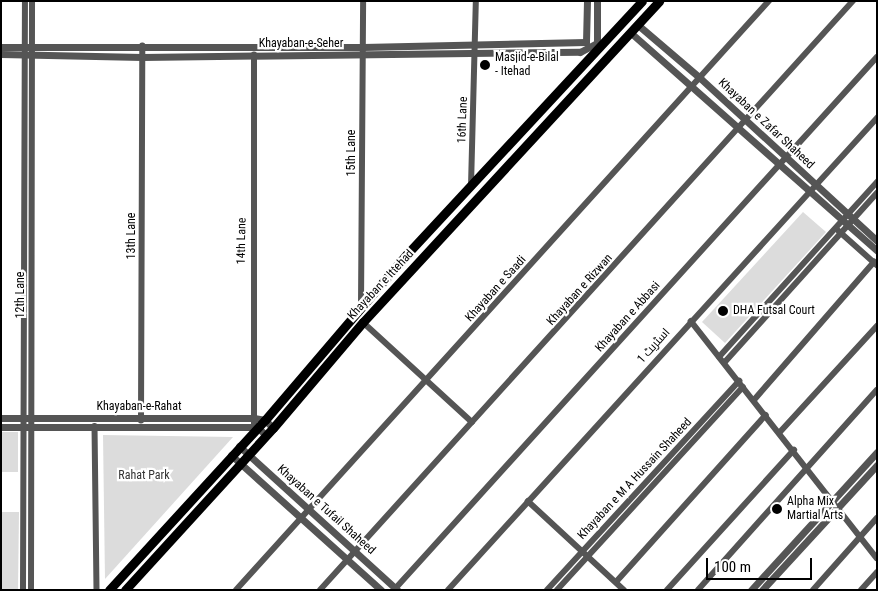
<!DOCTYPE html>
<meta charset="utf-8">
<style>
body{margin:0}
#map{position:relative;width:878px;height:591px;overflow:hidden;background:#fff;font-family:"Roboto Condensed",Cairo,sans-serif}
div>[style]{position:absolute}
.green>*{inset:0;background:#dcdcdc}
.minor>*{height:5.5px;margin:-2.75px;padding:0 2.75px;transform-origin:2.75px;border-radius:2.75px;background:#555}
.tertiary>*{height:7px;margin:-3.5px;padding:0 3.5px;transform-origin:3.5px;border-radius:3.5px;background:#555}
.primary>*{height:9px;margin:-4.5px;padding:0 4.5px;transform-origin:4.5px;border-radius:4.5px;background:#000}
.dots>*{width:14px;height:14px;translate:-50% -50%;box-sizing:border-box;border:2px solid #fff;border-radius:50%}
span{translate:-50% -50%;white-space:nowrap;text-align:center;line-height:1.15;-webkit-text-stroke:4.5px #fff;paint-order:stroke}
.street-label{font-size:12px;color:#000}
.poi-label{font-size:12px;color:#000}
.left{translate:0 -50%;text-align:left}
.park-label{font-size:12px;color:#333}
.frame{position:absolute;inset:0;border:2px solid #000;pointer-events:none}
.scale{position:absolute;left:706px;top:558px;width:106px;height:22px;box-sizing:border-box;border:2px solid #000;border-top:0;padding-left:6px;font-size:15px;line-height:18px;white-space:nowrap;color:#000;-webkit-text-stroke:4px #fff;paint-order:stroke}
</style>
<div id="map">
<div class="green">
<div style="clip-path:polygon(803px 212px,826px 232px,725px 343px,702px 322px)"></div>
<div style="clip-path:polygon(1px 432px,18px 432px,18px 472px,1px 472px)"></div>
<div style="clip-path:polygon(103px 435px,233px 437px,105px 579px)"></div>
<div style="clip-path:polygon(1px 512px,19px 512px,18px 590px,1px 590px)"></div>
</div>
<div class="minor">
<div style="left:471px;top:186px;width:185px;rotate:-88.5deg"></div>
<div style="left:839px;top:231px;width:51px;rotate:41.8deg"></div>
<div style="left:361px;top:305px;width:304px;rotate:-89.6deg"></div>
<div style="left:691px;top:321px;width:301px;rotate:51.9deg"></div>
<div style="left:363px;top:322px;width:148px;rotate:42.5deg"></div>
<div style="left:719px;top:357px;width:236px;rotate:-47.9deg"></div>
<div style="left:724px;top:363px;width:229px;rotate:-48deg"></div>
<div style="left:754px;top:400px;width:183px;rotate:-49deg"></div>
<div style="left:141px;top:421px;width:375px;rotate:-89.8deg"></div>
<div style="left:95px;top:426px;width:164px;rotate:89.3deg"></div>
<div style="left:254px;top:427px;width:372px;rotate:-90deg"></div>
<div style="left:780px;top:432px;width:144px;rotate:-47.5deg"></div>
<div style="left:528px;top:501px;width:131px;rotate:42.8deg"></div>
<div style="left:616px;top:582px;width:224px;rotate:-48.1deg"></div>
<div style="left:23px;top:590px;width:589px;rotate:-89.81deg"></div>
<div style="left:31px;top:590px;width:589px;rotate:-89.9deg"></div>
<div style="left:236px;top:590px;width:794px;rotate:-47.86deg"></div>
<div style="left:320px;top:590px;width:794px;rotate:-47.86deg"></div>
<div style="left:394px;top:590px;width:719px;rotate:-47.82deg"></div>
<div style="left:448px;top:590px;width:638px;rotate:-47.73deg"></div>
<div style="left:547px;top:590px;width:284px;rotate:-47.4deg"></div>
<div style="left:557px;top:590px;width:275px;rotate:-47.5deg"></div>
<div style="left:667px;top:590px;width:189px;rotate:-47.8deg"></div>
<div style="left:698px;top:590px;width:268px;rotate:-48.2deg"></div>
<div style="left:813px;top:590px;width:96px;rotate:-48.4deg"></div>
<div style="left:861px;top:590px;width:24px;rotate:-48deg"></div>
</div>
<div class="tertiary">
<div style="left:638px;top:25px;width:82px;rotate:40.5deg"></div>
<div style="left:700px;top:78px;width:241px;rotate:42.6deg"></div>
<div style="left:631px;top:33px;width:329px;rotate:41.5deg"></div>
<div style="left:586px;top:42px;width:41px;rotate:-88.6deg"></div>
<div style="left:1px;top:47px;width:362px"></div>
<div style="left:363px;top:47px;width:223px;rotate:-1.3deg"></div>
<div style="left:1px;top:54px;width:141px;rotate:1.2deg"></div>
<div style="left:142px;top:57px;width:438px;rotate:-0.7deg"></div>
<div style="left:580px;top:52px;width:19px;rotate:-28deg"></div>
<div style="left:597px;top:43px;width:42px;rotate:-90deg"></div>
<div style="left:1px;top:418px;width:253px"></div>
<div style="left:254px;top:418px;width:11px;rotate:10deg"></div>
<div style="left:265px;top:420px;width:11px;rotate:45deg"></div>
<div style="left:1px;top:427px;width:256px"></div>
<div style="left:257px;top:427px;width:12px;rotate:42deg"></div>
<div style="left:239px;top:446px;width:214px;rotate:42.3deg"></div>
<div style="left:231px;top:455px;width:202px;rotate:42deg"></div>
<div style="left:751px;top:590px;width:187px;rotate:-47.6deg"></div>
<div style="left:762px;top:590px;width:170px;rotate:-47.4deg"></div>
</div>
<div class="primary">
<div style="left:109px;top:590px;width:231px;rotate:-47.5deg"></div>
<div style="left:265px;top:420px;width:218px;rotate:-49.5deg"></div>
<div style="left:407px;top:254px;width:345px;rotate:-47.1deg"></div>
<div style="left:125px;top:590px;width:219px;rotate:-47.6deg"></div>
<div style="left:273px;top:428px;width:139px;rotate:-49.7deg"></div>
<div style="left:363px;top:322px;width:437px;rotate:-47.3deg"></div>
</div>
<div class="dots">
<div style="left:485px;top:65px;background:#000"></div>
<div style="left:723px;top:311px;background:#000"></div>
<div style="left:777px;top:509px;background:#000"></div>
</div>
<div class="street-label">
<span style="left:301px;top:44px">Khayaban-e-Seher</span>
<span style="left:463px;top:120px;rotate:-88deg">16th Lane</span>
<span style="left:766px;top:124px;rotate:43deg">Khayaban e Zafar Shaheed</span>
<span style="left:352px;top:153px;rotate:-90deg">15th Lane</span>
<span style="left:132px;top:236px;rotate:-90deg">13th Lane</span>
<span style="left:242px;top:241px;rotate:-89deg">14th Lane</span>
<span style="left:381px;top:285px;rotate:-47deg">Khayaban e Ittehad</span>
<span style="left:496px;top:289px;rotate:-48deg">Khayaban e Saadi</span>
<span style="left:580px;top:290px;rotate:-48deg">Khayaban e Rizwan</span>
<span style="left:21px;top:295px;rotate:-90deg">12th Lane</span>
<span style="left:628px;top:317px;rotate:-48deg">Khayaban e Abbasi</span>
<span style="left:654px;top:346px;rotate:-48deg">اسٹریٹ 1</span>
<span style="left:139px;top:407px">Khayaban-e-Rahat</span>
<span style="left:635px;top:479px;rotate:-47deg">Khayaban e M A Hussain Shaheed</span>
<span style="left:326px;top:510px;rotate:42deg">Khayaban e Tufail Shaheed</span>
</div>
<div class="poi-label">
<span class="left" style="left:495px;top:65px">Masjid-e-Bilal<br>- Itehad</span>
<span class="left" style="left:733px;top:311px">DHA Futsal Court</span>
<span class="left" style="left:787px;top:509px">Alpha Mix<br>Martial Arts</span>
</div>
<div class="park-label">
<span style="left:144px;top:476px">Rahat Park</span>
</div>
<div class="frame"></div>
<div class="scale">100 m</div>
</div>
